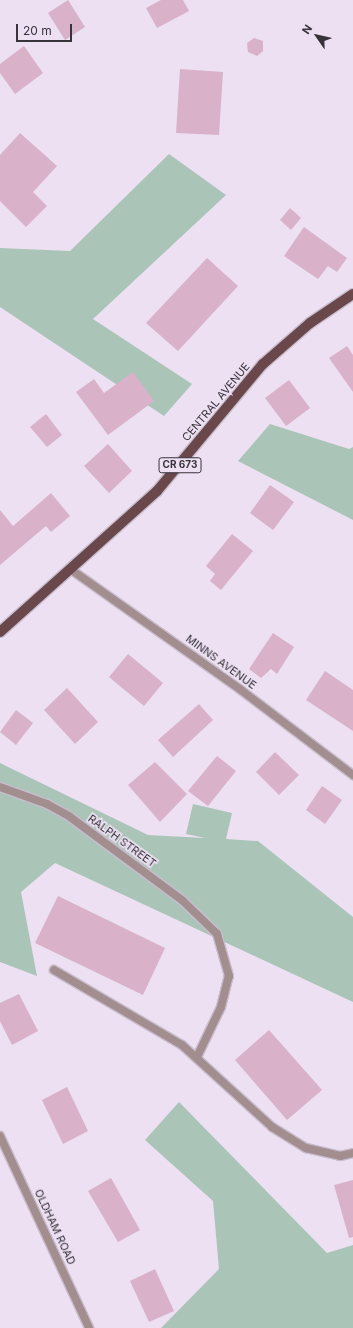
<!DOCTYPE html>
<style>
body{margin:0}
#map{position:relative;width:353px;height:1328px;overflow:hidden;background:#ece0f2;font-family:Inter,sans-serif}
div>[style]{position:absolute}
.green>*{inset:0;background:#aac5b7}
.building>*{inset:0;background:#d9b1c9}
.roads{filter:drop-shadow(1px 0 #c8bdcd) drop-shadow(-1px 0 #c8bdcd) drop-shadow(0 1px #c8bdcd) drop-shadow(0 -1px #c8bdcd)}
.service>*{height:8px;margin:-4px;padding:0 4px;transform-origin:4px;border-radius:4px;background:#a38e8f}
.minor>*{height:8px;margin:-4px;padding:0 4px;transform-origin:4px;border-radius:4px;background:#a38e8f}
.tertiary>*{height:8px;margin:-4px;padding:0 4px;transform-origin:4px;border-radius:4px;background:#a38e8f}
.primary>*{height:10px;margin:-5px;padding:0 5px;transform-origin:5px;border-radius:5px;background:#69474a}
span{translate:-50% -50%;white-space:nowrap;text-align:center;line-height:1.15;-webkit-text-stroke:3.5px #ece0f2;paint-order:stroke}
.shield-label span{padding:1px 3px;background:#ece0f2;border:1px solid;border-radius:3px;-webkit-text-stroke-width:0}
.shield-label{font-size:10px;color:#38333a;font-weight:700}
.street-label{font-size:11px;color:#38333a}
.north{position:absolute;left:297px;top:16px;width:40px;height:40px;-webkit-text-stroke:3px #ece0f2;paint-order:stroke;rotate:304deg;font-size:11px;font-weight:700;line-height:16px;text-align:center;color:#38333a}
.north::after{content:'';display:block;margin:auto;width:14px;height:18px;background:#38333a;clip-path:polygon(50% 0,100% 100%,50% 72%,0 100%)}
.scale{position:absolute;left:16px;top:24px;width:56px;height:18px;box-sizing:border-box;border:2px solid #38333a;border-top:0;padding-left:5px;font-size:12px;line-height:14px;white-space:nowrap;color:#38333a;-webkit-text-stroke:3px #ece0f2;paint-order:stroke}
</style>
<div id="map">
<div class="green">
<div style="clip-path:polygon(169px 154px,226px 195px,93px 319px,192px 384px,164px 416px,0 307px,0 248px,70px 251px)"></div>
<div style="clip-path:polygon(270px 424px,349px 449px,353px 447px,353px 520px,238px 461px)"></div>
<div style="clip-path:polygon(0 763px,148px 835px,205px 838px,186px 834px,193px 804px,232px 813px,226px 839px,258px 841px,353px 917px,353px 1002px,55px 863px,21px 892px,37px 976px,0 962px)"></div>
<div style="clip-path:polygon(179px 1102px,327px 1253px,353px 1245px,353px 1328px,161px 1328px,219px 1269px,213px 1201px,145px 1140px)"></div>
</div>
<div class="building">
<div style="clip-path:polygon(68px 0,85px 27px,65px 40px,48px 13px)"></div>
<div style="clip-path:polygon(161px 0,183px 0,189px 11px,157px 28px,146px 8px)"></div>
<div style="clip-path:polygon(254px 38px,263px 41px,263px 51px,257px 56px,248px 52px,247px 43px)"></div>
<div style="clip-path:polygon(24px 46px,43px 73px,15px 94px,0 73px,0 64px)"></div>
<div style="clip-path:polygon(180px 69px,223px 72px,219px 135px,176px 133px)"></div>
<div style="clip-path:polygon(20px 133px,57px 166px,33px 192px,47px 206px,26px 227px,0 201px,0 155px)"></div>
<div style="clip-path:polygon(290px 208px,301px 218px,291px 230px,280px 220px)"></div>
<div style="clip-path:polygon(304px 227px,347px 258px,337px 272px,328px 266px,318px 279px,284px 256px)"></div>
<div style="clip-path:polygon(207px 258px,238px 286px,178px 351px,146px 323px)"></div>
<div style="clip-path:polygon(347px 346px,353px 355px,353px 392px,329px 358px)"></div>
<div style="clip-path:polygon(133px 372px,154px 401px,108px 435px,76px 392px,94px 379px,104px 393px)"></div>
<div style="clip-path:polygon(289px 380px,310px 408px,286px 426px,265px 398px)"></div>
<div style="clip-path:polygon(46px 414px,62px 435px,47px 447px,30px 427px)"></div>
<div style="clip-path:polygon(108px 444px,132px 471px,109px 493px,84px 466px)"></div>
<div style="clip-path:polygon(270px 485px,294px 502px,273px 530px,250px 513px)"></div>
<div style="clip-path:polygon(51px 493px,70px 516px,51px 532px,46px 526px,0 565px,0 510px,13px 526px)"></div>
<div style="clip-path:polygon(232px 534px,253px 551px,221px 590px,210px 581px,215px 574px,206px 566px)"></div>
<div style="clip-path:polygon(273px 633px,294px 647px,277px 674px,271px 669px,261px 678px,249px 669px)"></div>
<div style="clip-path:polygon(128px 654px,163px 683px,144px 706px,109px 677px)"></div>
<div style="clip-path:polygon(325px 671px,353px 690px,353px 731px,306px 700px)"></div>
<div style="clip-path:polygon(67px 688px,98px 722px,75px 744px,44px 710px)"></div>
<div style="clip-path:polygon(199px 704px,213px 720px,173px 757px,158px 740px)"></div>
<div style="clip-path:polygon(16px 710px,33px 723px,16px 745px,0 732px)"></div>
<div style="clip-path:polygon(275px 752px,299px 775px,279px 795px,256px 772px)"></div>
<div style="clip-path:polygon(217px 756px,236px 771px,208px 806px,188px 791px)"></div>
<div style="clip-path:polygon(155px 762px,187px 794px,160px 822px,128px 785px)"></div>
<div style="clip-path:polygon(322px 786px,342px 800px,325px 824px,306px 810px)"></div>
<div style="clip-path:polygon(58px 896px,165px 948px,143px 995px,35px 943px)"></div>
<div style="clip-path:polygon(19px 994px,38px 1031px,12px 1045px,0 1021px,0 1003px)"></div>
<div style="clip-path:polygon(269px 1030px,322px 1090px,287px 1120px,235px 1060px)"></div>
<div style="clip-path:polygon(67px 1087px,88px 1131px,63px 1144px,42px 1100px)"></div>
<div style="clip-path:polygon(111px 1178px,140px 1230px,118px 1242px,88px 1191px)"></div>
<div style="clip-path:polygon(353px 1180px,353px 1237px,349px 1238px,334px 1185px)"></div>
<div style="clip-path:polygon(155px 1269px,174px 1311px,149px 1322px,130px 1281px)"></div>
</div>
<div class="roads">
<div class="service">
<div style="left:54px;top:970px;width:148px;rotate:30.4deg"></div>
<div style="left:182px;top:1045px;width:122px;rotate:42.3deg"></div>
<div style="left:272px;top:1127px;width:40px;rotate:32deg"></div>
<div style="left:306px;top:1148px;width:35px;rotate:13deg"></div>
<div style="left:340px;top:1156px;width:13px;rotate:-13deg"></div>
<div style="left:197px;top:1057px;width:55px;rotate:-64.4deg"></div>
<div style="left:221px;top:1007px;width:32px;rotate:-76deg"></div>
<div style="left:229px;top:976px;width:44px;rotate:-105.9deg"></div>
</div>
<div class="minor">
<div style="left:73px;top:571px;width:206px;rotate:35.3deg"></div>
<div style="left:241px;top:690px;width:141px;rotate:37.2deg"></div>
<div style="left:0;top:787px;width:50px;rotate:19.9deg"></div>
<div style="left:47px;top:804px;width:26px;rotate:29deg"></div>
<div style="left:70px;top:817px;width:141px;rotate:36.6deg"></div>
<div style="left:183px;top:901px;width:47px;rotate:44.1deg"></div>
</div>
<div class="tertiary">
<div style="left:0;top:1136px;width:212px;rotate:65.1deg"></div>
</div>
<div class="primary">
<div style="left:0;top:632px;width:211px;rotate:-41.9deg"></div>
<div style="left:157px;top:491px;width:165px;rotate:-50.2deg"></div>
<div style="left:263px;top:364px;width:62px;rotate:-41.1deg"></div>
<div style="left:310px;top:323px;width:52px;rotate:-34deg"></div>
</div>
</div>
<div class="shield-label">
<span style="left:180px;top:465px">CR 673</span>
</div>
<div class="street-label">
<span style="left:216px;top:402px;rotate:-50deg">CENTRAL AVENUE</span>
<span style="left:221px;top:662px;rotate:36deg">MINNS AVENUE</span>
<span style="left:122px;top:841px;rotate:36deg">RALPH STREET</span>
<span style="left:55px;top:1227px;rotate:65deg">OLDHAM ROAD</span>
</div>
<div class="north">N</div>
<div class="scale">20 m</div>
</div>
